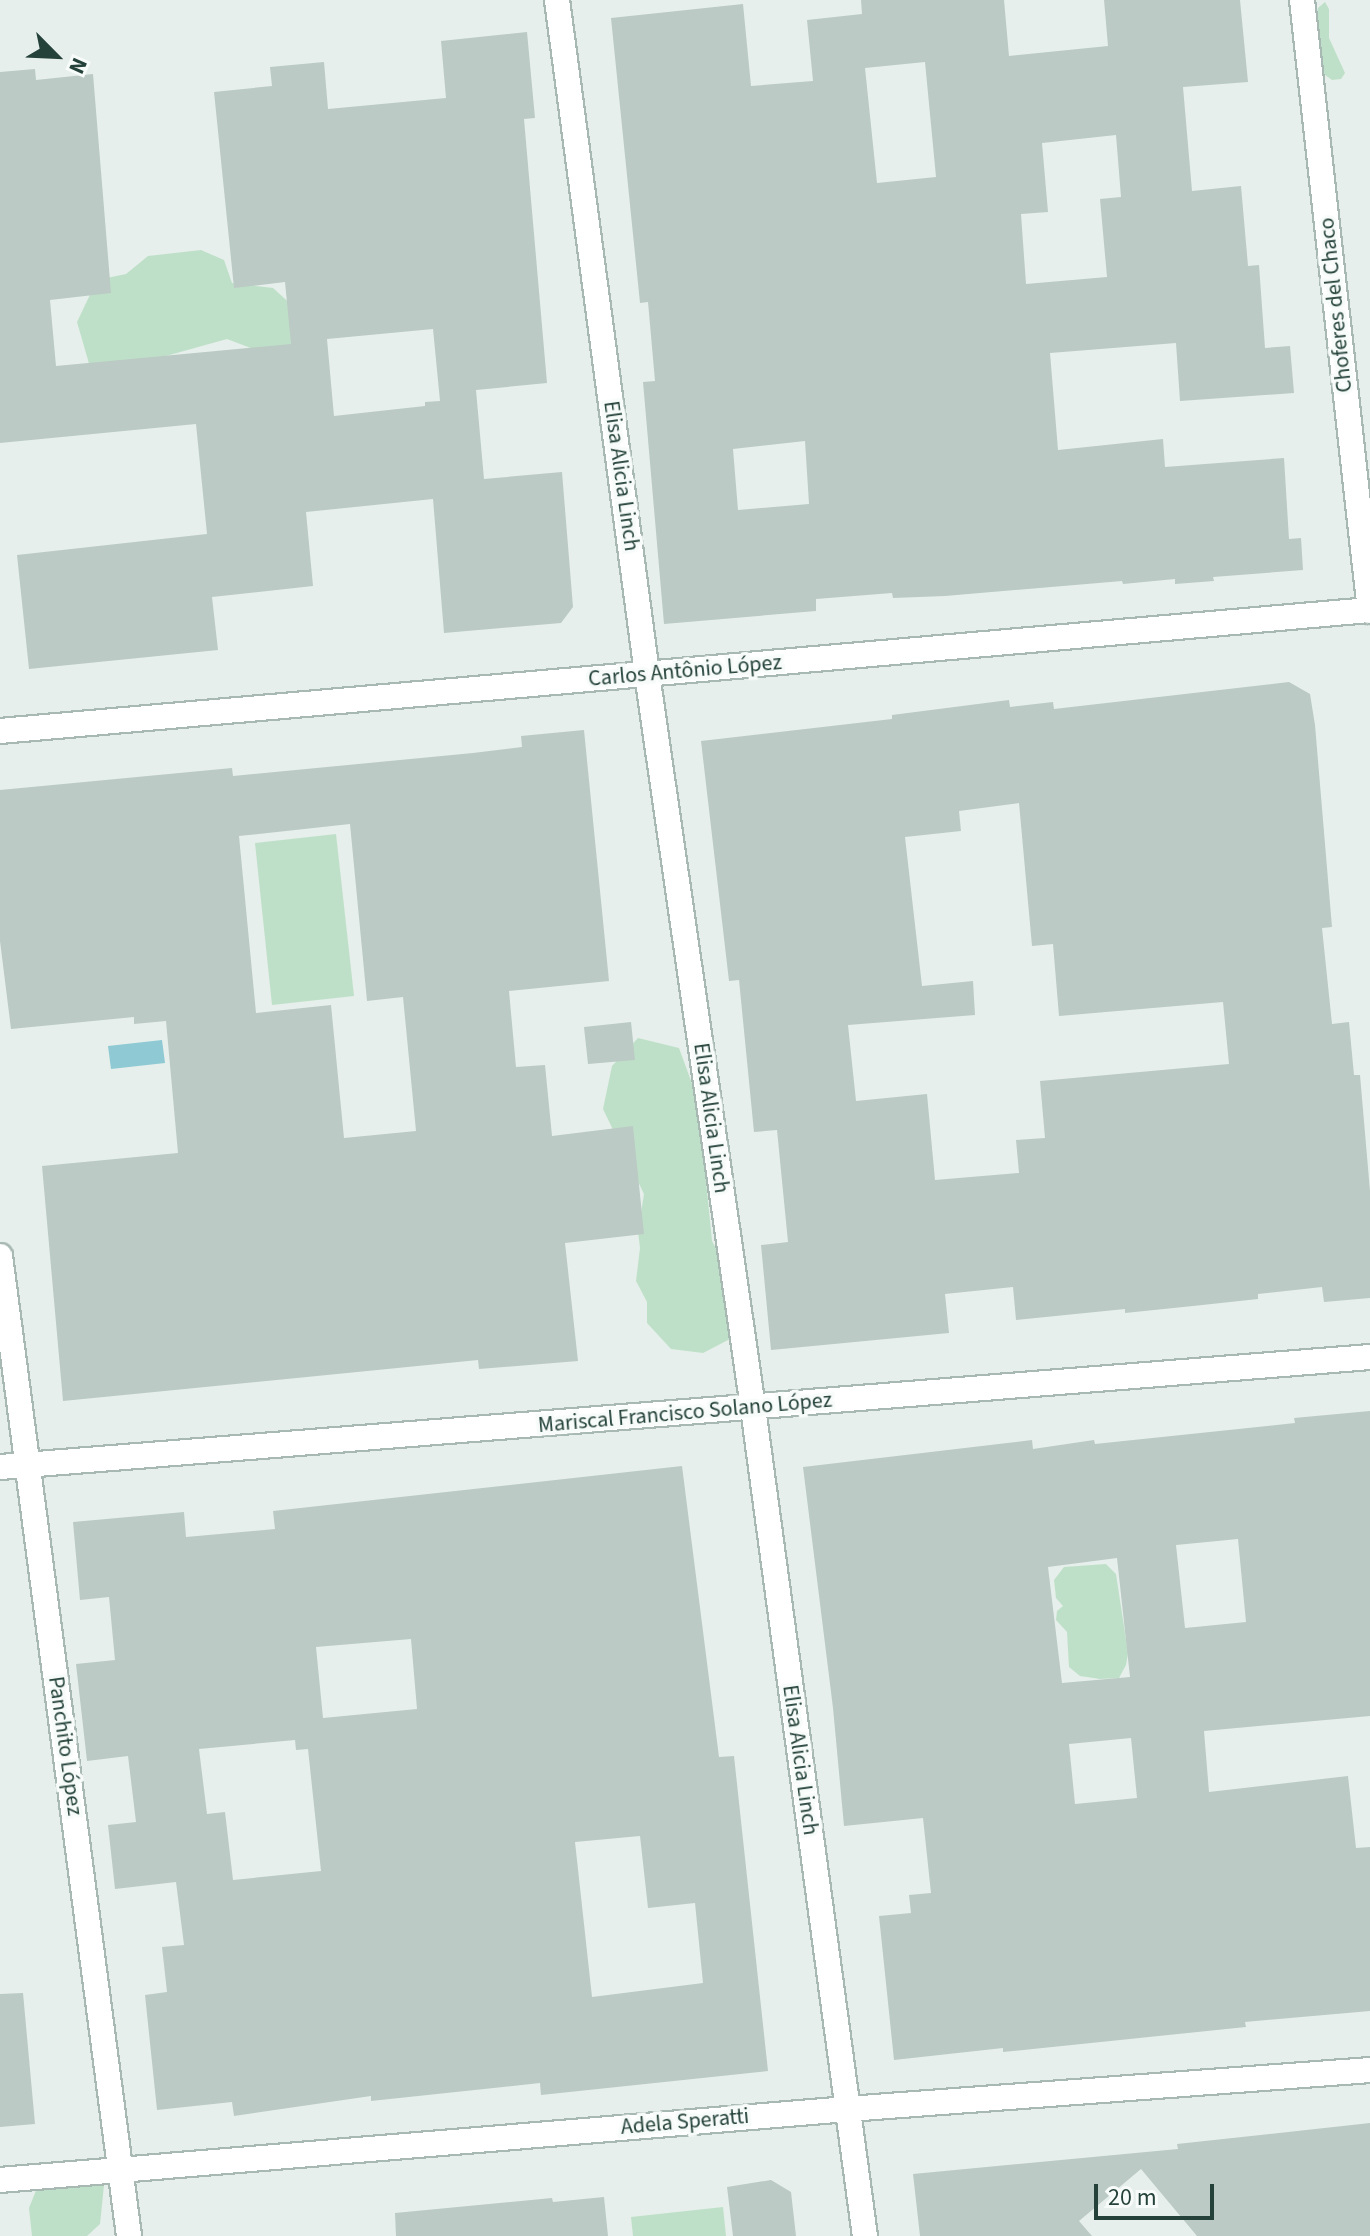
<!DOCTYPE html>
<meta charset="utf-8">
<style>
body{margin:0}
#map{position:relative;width:1370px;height:2236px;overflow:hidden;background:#e6efeb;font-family:"Source Sans 3",sans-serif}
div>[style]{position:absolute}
.green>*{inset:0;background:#bfe0c8}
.water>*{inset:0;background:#8ec9d4}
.building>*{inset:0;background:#bbcac4}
.roads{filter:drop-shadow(2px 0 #a8b8b2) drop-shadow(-2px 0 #a8b8b2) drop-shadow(0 2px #a8b8b2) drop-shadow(0 -2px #a8b8b2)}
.minor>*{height:24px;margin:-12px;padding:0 12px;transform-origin:12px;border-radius:12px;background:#fff}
span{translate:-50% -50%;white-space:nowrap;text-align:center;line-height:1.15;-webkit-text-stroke:7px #f7fbf9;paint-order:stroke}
.street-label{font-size:22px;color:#24423a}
.north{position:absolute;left:16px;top:16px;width:80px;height:80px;-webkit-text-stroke:6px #f7fbf9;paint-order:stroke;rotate:114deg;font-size:22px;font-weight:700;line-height:32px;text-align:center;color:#24423a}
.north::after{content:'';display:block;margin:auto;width:28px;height:36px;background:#24423a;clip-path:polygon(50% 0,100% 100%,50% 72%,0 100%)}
.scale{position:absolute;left:1094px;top:2184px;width:120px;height:36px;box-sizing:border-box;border:4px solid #24423a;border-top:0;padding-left:10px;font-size:24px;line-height:28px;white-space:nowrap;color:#24423a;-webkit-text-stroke:6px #f7fbf9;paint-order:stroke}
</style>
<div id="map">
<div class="green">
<div style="clip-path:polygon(1325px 2px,1329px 9px,1329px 38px,1345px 73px,1341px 79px,1332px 80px,1317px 69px,1314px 25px,1318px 8px)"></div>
<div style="clip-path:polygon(201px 250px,224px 260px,232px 283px,273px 288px,295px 308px,300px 345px,274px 357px,227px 339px,148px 361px,90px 367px,77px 322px,97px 280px,126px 274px,148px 256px)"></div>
<div style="clip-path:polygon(336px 834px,354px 996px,272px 1005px,255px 843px)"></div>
<div style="clip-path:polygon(638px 1038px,679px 1048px,698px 1100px,712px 1241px,727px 1269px,736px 1304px,730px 1339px,703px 1353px,671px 1349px,647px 1323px,647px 1302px,636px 1281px,640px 1248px,638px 1231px,644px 1194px,603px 1109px,612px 1066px)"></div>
<div style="clip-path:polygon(1106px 1564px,1116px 1574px,1128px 1653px,1126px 1665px,1119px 1678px,1100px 1679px,1080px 1676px,1069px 1667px,1067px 1632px,1056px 1620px,1057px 1611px,1063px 1606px,1056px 1598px,1054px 1580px,1064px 1567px)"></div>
<div style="clip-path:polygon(67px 2173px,104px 2185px,100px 2224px,87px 2236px,32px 2236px,29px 2208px,39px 2183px)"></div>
<div style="clip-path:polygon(723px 2207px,726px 2236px,633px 2236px,631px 2217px)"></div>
</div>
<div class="water">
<div style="clip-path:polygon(162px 1040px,165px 1063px,111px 1069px,108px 1046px)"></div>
</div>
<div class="building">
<div style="clip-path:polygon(evenodd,861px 0,1004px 0,1009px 56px,1108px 46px,1104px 0,1240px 0,1248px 82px,1183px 87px,1192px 191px,1241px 186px,1248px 266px,1259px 265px,1265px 348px,1290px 346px,1294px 393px,1180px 401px,1176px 343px,1050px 353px,1058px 450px,1163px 439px,1165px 467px,1284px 458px,1289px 539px,1301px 538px,1303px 570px,1213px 577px,1214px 581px,1175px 584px,1175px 579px,1123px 584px,1122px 581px,945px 596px,893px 598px,892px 593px,816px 599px,816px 611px,664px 624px,643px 382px,655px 381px,648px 302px,640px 303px,611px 18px,743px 4px,751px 86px,813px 81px,807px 20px,862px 14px,861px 0,925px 62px,936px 177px,877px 183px,865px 68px,925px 62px,861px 0,1116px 135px,1121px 197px,1100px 199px,1107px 277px,1026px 284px,1021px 214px,1048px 212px,1042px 143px,1116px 135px,861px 0,805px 441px,809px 504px,738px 510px,733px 449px,805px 441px)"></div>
<div style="clip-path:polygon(evenodd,527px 32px,535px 118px,524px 119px,547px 383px,476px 390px,484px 479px,562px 472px,573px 607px,561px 623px,444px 633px,433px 499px,306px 512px,313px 586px,212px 597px,218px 650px,29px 669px,17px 555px,207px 534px,196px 424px,0 443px,0 72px,35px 69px,36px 80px,93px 74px,111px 293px,50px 300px,56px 366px,291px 344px,285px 282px,234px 288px,214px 92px,272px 86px,270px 67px,324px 62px,328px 109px,446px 98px,441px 41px,527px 32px,433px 329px,440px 401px,425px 402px,425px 406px,334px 416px,327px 339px,433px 329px)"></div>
<div style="clip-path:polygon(evenodd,1289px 682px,1310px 694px,1315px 725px,1332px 927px,1322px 928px,1332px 1024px,1349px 1022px,1354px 1075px,1360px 1075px,1370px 1191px,1370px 1298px,1324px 1302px,1322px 1287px,1258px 1294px,1258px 1299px,1193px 1306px,1125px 1313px,1125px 1309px,1016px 1320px,1013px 1287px,945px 1294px,949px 1333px,771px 1350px,761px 1245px,788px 1242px,777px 1130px,754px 1132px,739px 980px,729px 981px,701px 741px,892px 719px,892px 715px,1009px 700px,1010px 707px,1053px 702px,1054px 709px,1289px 682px,1019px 803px,1032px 946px,1053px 944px,1059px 1016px,1223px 1002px,1229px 1064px,1040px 1081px,1045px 1138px,1016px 1140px,1019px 1173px,935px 1180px,927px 1094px,856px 1101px,848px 1025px,975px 1015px,973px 981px,922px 986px,905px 837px,961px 831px,959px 811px,1019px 803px)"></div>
<div style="clip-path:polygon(evenodd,584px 730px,609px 981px,509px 991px,516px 1067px,545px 1065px,552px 1136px,633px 1126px,644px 1234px,565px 1243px,578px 1361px,479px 1369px,478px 1360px,63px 1401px,42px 1166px,178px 1153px,166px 1021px,134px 1024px,134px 1017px,11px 1029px,0 941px,0 790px,232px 768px,233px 776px,473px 753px,522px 747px,521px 736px,584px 730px,350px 824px,367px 1001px,403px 997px,416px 1131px,344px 1138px,331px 1005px,256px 1013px,239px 836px,350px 824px)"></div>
<div style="clip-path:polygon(631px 1022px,635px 1060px,588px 1064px,584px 1027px)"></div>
<div style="clip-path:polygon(evenodd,1370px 1411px,1370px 1716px,1204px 1731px,1209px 1792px,1348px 1776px,1356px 1848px,1370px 1847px,1370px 2011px,1245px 2022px,1246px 2027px,1003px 2052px,1003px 2048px,894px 2060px,879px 1916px,911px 1913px,909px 1895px,931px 1893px,923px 1818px,844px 1826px,833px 1708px,803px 1467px,1032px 1440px,1033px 1449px,1094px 1440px,1095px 1444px,1295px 1423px,1294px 1418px,1370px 1411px,1238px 1539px,1246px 1622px,1185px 1628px,1176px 1545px,1238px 1539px,1370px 1411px,1117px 1558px,1130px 1677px,1062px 1683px,1048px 1567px,1117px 1558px,1370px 1411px,1131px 1738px,1137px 1798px,1075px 1804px,1069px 1744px,1131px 1738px)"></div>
<div style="clip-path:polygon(evenodd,682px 1466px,719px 1757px,734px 1756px,768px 2071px,541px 2095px,540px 2083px,371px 2101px,371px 2096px,234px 2116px,232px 2102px,157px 2110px,145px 1995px,167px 1992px,162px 1947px,184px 1945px,176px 1882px,115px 1889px,108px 1825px,136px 1822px,128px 1756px,87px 1761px,76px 1664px,115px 1660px,109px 1597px,80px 1600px,73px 1522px,184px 1512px,186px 1537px,275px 1529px,273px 1511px,682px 1466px,411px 1639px,417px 1709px,323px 1718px,316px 1647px,411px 1639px,682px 1466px,295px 1740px,296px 1750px,308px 1749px,321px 1871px,233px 1880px,225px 1812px,207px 1814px,199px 1749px,295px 1740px,682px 1466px,640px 1836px,648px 1908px,695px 1903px,703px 1983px,592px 1997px,575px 1842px,640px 1836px)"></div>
<div style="clip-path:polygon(23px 1993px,35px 2124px,0 2127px,0 1994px)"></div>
<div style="clip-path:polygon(1370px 2123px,1370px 2236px,1197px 2236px,1141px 2169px,1079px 2221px,1092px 2236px,920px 2236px,913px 2174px,1178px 2149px,1177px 2144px)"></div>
<div style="clip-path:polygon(771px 2180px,791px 2192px,796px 2236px,733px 2236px,727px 2187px)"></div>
<div style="clip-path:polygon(604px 2197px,608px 2236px,396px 2236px,395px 2213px,552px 2198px,553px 2202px)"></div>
</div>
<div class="roads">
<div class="minor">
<div style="left:557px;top:0;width:680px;rotate:82.39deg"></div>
<div style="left:647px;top:674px;width:742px;rotate:81.78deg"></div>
<div style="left:753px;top:1408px;width:836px;rotate:82.3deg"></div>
<div style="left:1302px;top:0;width:615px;rotate:83.65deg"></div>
<div style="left:0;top:731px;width:1375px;rotate:-5.05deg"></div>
<div style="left:0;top:1256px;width:988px;rotate:82.5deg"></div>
<div style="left:0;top:1467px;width:1374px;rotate:-4.59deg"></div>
<div style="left:0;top:2180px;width:851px;rotate:-4.79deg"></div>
<div style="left:848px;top:2109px;width:523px;rotate:-4.27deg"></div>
</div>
</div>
<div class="street-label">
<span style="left:1336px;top:305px;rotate:-96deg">Choferes del Chaco</span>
<span style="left:621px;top:476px;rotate:82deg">Elisa Alicia Linch</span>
<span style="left:685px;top:671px;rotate:-5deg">Carlos Antônio López</span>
<span style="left:711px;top:1118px;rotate:82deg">Elisa Alicia Linch</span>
<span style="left:685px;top:1413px;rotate:-5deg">Mariscal Francisco Solano López</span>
<span style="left:65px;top:1746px;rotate:82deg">Panchito López</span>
<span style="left:800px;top:1760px;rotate:82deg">Elisa Alicia Linch</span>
<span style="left:685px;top:2122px;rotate:-5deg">Adela Speratti</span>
</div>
<div class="north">N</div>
<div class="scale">20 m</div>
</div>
